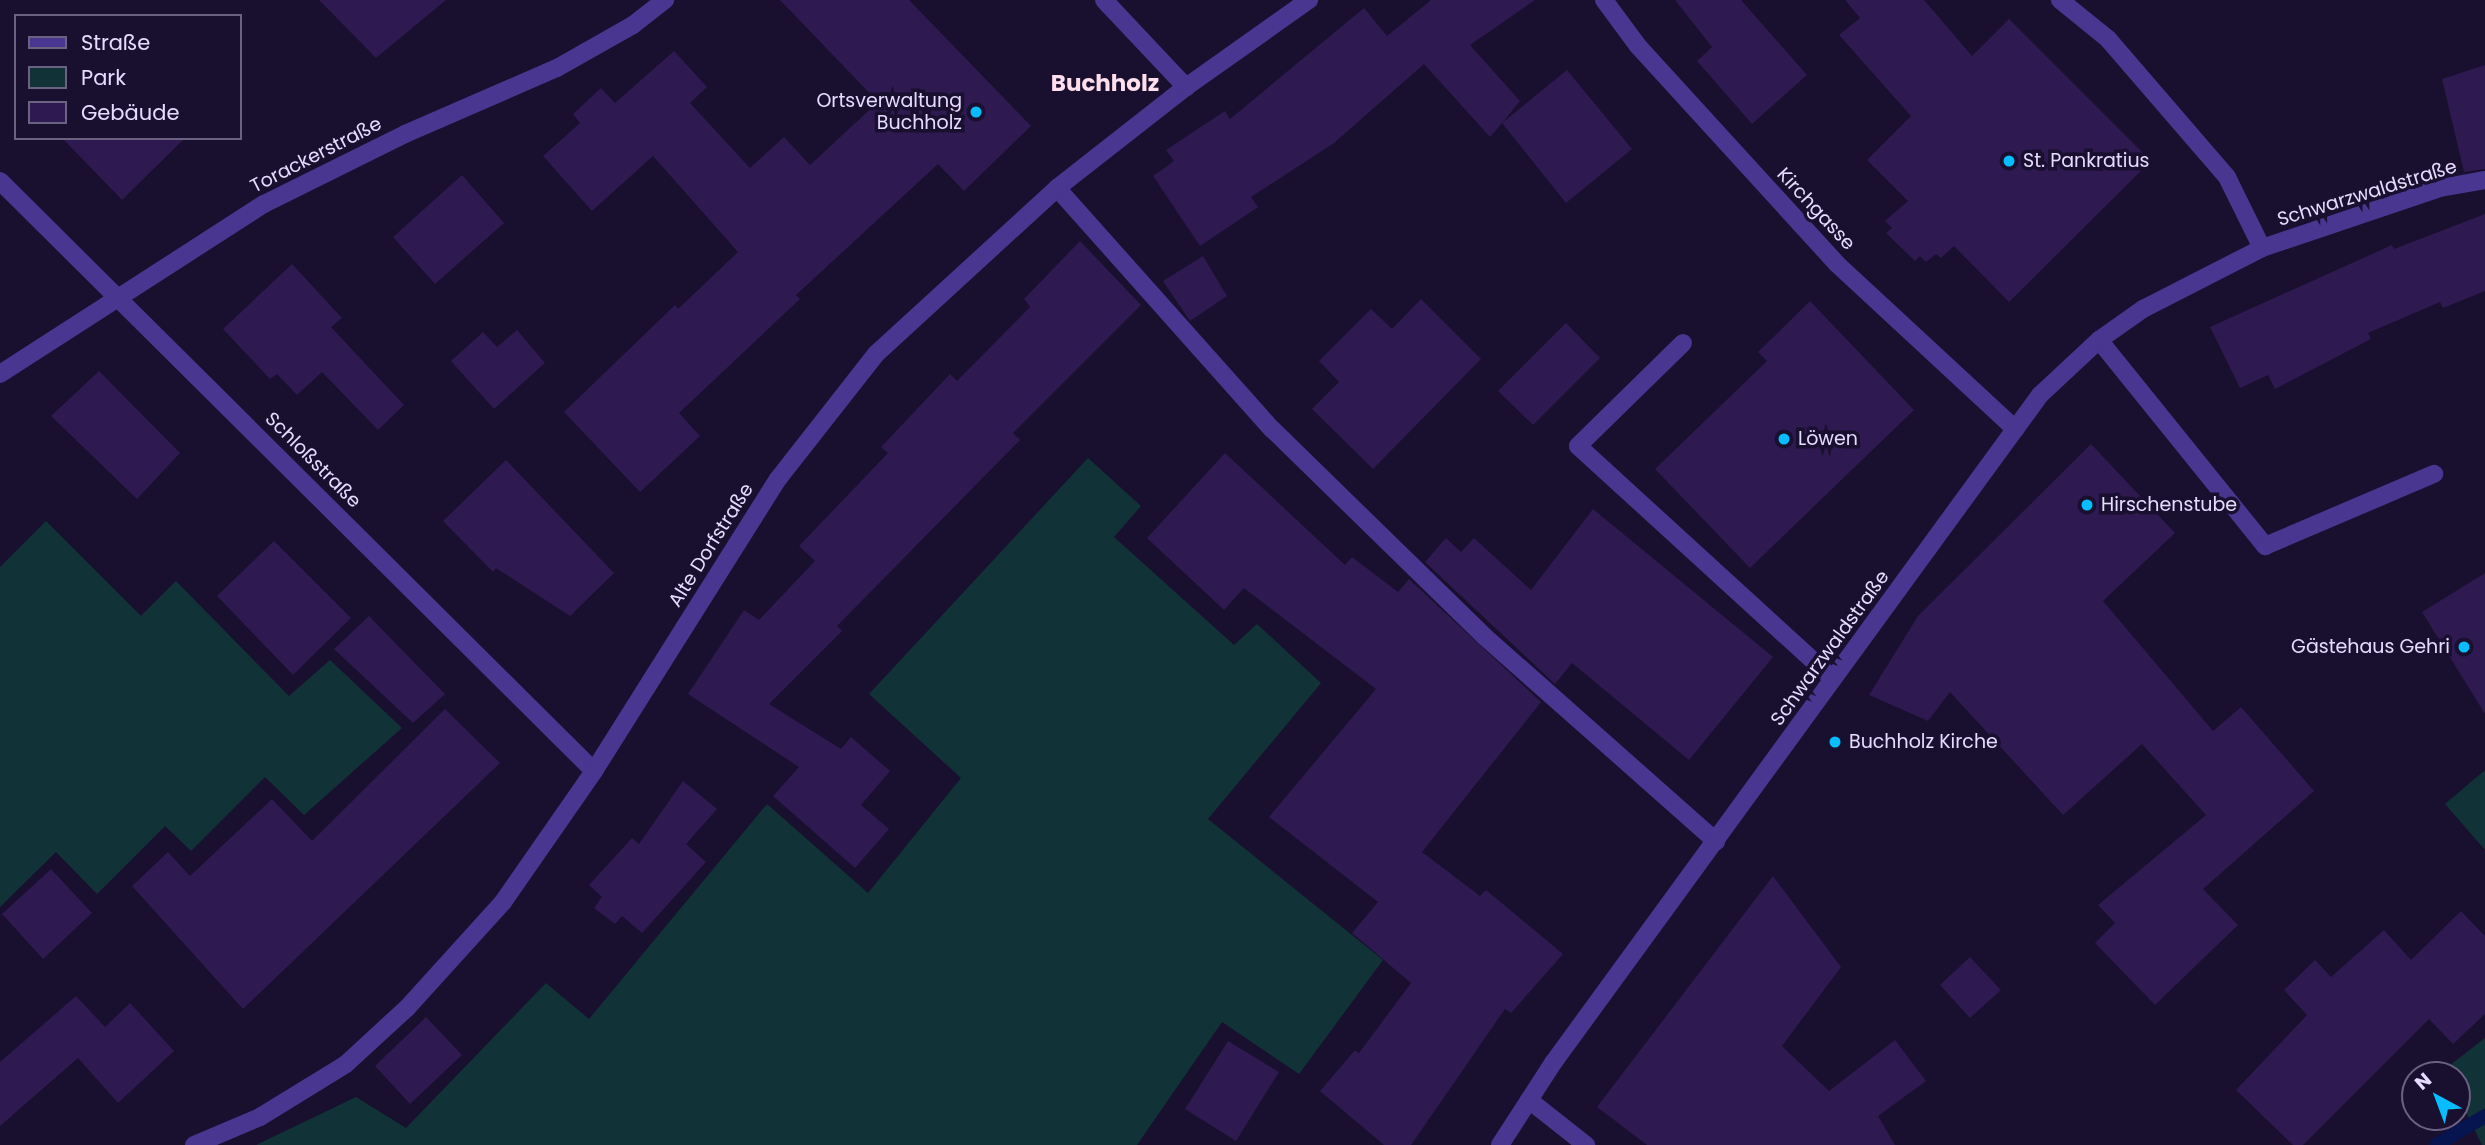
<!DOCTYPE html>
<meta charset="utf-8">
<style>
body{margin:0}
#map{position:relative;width:2485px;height:1145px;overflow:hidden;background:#190f2e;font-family:Poppins,sans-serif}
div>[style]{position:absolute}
.green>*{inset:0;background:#113338}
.stream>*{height:14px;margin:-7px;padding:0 7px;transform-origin:7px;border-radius:7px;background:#061450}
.building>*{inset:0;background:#2e1951}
.minor>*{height:18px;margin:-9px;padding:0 9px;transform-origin:9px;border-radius:9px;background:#483691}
.dots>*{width:19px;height:19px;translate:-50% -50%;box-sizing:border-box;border:4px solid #190f2e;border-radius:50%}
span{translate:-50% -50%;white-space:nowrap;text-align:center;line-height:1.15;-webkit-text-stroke:7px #190f2e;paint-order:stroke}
.poi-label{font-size:19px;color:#e6dcff}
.right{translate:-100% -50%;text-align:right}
.left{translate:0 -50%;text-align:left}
.street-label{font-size:19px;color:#e6dcff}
.quarter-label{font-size:23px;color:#ffdeed;font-weight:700}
.legend{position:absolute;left:14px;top:14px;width:228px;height:126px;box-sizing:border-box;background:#190f2e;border:2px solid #6b6182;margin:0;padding:9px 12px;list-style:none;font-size:21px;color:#e6dcff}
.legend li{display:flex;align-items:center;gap:14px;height:35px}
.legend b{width:35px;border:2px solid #6b6182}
.north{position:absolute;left:2401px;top:1061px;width:70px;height:70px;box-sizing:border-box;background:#190f2e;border:2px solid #6b6182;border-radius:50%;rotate:319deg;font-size:19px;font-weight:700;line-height:28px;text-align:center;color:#e6dcff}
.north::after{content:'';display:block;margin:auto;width:24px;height:32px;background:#08bdff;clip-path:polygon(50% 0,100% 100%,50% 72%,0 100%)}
</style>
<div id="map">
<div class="green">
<div style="clip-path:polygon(1088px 458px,1141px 506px,1114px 537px,1234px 645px,1257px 624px,1321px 683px,1208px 819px,1383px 960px,1299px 1074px,1222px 1022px,1137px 1145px,256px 1145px,356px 1097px,406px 1128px,546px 983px,589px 1019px,767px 804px,868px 893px,961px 778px,869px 694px)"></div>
<div style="clip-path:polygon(46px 521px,141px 616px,176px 581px,289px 696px,330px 660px,402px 728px,304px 815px,265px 777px,191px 851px,165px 826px,97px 894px,56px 852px,0 907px,0 567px)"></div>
<div style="clip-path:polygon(2485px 770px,2485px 850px,2445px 804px)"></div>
<div style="clip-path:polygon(2485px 1038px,2485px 1145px,2482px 1145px,2457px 1094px,2457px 1075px,2448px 1075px,2445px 1069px)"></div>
</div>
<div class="stream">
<div style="left:2436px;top:1145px;width:57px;rotate:-30.6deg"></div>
</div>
<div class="building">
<div style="clip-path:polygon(319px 0,446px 0,376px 58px)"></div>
<div style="clip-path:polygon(780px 0,909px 0,1031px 126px,964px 191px,938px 164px,796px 295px,800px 299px,679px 413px,700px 436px,640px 492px,564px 412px,675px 305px,678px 309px,738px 252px,653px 156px,592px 211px,543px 156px,580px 123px,573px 114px,601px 88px,615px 103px,674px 51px,707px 87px,690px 103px,750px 168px,784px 137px,810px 165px,878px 102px)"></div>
<div style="clip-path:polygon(1431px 0,1535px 0,1470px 45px,1520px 101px,1502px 123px,1567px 70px,1632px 149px,1566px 203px,1502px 123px,1490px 137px,1424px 64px,1334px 143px,1251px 197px,1258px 207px,1200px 246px,1153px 176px,1174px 161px,1166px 150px,1225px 111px,1230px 119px,1364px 8px,1387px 36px)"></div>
<div style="clip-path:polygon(1675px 0,1741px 0,1807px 75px,1752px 124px,1697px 61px,1712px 47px)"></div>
<div style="clip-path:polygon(1845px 0,1924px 0,1972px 56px,2009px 19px,2151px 161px,2009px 302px,1954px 246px,1941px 258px,1936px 254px,1926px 262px,1920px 256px,1915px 261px,1886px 233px,1892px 228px,1885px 221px,1908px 201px,1867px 160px,1911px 116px,1839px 35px,1860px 18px)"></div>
<div style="clip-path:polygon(2485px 65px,2485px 169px,2464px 172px,2442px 79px)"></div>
<div style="clip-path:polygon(62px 138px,185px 138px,122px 200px)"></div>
<div style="clip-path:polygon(462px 175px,504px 223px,435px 284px,393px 237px)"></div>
<div style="clip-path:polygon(2485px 214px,2485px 291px,2443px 308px,2440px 302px,2368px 333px,2371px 339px,2275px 389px,2268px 375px,2240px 388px,2210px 327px,2392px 245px,2394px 249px)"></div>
<div style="clip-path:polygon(1080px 241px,1141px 305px,1013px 433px,1020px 440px,837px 626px,842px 631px,769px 704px,841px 749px,851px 737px,890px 771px,861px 805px,889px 829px,855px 868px,773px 796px,799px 767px,688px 694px,744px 610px,759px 620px,815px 561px,799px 546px,888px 453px,881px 447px,950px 374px,957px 381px,1030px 307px,1024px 299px)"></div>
<div style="clip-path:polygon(1203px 256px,1227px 296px,1190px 321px,1163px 281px)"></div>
<div style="clip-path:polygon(292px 264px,342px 318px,331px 327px,404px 405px,378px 430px,322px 372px,297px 395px,277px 374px,270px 379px,223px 329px)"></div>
<div style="clip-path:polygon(1421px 299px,1481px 359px,1373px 469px,1312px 409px,1339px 382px,1319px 361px,1371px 309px,1392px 329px)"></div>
<div style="clip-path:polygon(1810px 301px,1914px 410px,1750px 568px,1655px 469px,1767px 361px,1758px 352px)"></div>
<div style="clip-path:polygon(1566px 323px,1600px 358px,1533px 425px,1498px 391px)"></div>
<div style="clip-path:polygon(517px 330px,545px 363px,494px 409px,451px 361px,483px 332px,497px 347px)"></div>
<div style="clip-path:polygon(99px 371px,180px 453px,137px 499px,51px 416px)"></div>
<div style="clip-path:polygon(2091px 444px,2175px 533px,2103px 601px,2213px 731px,2241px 707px,2314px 791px,2203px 889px,2238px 925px,2155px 1005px,2095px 943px,2115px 923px,2098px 905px,2206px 815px,2142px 744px,2063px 815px,1950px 692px,1928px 721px,1869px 695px,1918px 616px)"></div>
<div style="clip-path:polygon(1225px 453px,1345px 565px,1352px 557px,1398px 592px,1409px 579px,1541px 702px,1422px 852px,1480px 896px,1486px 890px,1563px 954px,1511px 1013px,1505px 1009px,1411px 1145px,1384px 1145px,1320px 1091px,1355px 1050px,1359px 1053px,1411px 983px,1352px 933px,1378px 902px,1269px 817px,1376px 689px,1244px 588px,1224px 610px,1147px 538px)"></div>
<div style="clip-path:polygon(506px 460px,614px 573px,570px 616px,496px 568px,493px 572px,443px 521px)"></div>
<div style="clip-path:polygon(1593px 509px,1773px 657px,1689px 760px,1572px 663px,1555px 684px,1425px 562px,1446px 538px,1461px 552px,1474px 538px,1531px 590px)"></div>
<div style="clip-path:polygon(274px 541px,351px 618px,293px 675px,217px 596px)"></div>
<div style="clip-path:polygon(2485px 573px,2485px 714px,2422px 612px)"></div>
<div style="clip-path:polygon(369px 616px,445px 694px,413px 723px,334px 649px)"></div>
<div style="clip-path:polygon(445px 709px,500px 763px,243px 1009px,132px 886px,168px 852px,190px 876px,272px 799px,312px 841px)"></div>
<div style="clip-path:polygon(683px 781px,717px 809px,686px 844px,706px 862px,642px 933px,622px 916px,615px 924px,594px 908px,602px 897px,589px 885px,632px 838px,639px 844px)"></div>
<div style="clip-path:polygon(51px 869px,92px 913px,43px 959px,2px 914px)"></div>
<div style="clip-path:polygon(1773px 876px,1841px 967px,1782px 1046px,1829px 1091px,1895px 1040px,1926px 1081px,1878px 1116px,1895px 1145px,1647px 1145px,1597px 1107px)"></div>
<div style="clip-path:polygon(2461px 911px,2485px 936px,2485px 1014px,2453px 1044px,2429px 1019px,2303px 1145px,2293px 1145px,2236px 1090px,2307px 1015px,2284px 990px,2315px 960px,2331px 977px,2384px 930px,2411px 960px)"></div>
<div style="clip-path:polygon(1970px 957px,2001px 990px,1970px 1018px,1940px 985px)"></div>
<div style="clip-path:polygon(76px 996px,105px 1027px,130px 1003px,174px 1051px,118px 1103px,78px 1058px,0 1126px,0 1062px)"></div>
<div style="clip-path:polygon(426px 1017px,462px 1055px,410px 1104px,375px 1066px)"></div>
<div style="clip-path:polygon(1228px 1041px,1279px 1072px,1236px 1141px,1185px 1109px)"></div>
</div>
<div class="minor">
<div style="left:1104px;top:0;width:120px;rotate:46.7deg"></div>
<div style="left:1604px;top:0;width:57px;rotate:53.5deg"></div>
<div style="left:1638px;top:46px;width:295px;rotate:47.6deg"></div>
<div style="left:1837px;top:264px;width:243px;rotate:42.8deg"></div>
<div style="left:2060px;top:0;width:62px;rotate:39.1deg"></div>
<div style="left:2108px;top:39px;width:182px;rotate:49.2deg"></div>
<div style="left:2227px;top:177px;width:79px;rotate:63.8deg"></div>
<div style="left:0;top:181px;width:837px;rotate:44.81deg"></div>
<div style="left:1057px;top:188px;width:323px;rotate:48.3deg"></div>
<div style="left:1272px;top:429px;width:296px;rotate:44.3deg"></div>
<div style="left:1484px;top:636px;width:310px;rotate:41.5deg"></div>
<div style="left:2099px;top:340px;width:265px;rotate:51.1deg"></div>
<div style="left:2265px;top:546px;width:184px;rotate:-23.1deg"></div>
<div style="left:1683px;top:343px;width:147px;rotate:135.6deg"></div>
<div style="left:1578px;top:446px;width:345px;rotate:42.4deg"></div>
<div style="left:0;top:374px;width:314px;rotate:-32.8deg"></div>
<div style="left:264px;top:204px;width:157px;rotate:-26.4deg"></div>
<div style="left:405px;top:134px;width:166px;rotate:-23.5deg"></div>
<div style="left:557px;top:68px;width:87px;rotate:-29.5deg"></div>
<div style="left:633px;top:25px;width:41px;rotate:-38deg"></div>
<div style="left:1529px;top:1100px;width:73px;rotate:38.3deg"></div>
<div style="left:194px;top:1145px;width:72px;rotate:-23deg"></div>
<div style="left:260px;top:1117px;width:101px;rotate:-31.6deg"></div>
<div style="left:346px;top:1064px;width:83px;rotate:-42.6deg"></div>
<div style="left:407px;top:1008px;width:143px;rotate:-47.8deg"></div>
<div style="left:503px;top:902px;width:160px;rotate:-55.2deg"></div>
<div style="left:594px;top:771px;width:345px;rotate:-57.8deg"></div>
<div style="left:778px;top:479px;width:159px;rotate:-51.9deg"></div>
<div style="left:876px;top:354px;width:246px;rotate:-42.5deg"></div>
<div style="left:1057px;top:188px;width:164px;rotate:-38.1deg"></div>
<div style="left:1186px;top:87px;width:151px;rotate:-35.3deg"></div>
<div style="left:1500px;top:1145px;width:98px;rotate:-57.1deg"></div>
<div style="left:1553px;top:1063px;width:827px;rotate:-53.91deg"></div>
<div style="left:2040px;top:395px;width:81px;rotate:-43deg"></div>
<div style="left:2099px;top:340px;width:54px;rotate:-35.2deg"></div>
<div style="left:2143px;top:309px;width:134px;rotate:-27.1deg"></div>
<div style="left:2262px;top:248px;width:188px;rotate:-18.6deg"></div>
<div style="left:2440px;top:188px;width:46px;rotate:-10.1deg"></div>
</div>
<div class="dots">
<div style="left:976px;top:112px;background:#08bdff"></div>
<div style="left:2009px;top:161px;background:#08bdff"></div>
<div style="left:1784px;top:439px;background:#08bdff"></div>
<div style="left:2087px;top:505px;background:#08bdff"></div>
<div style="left:2464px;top:647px;background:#08bdff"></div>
<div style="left:1835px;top:742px;background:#08bdff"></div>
</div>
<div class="poi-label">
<span class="right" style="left:962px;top:112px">Ortsverwaltung<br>Buchholz</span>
<span class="left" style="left:2023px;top:161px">St. Pankratius</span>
<span class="left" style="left:1798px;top:439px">Löwen</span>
<span class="left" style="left:2101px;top:505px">Hirschenstube</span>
<span class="right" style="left:2450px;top:647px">Gästehaus Gehri</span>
<span class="left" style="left:1849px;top:742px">Buchholz Kirche</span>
</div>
<div class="street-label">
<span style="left:316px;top:155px;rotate:-27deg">Torackerstraße</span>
<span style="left:2367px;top:193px;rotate:-17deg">Schwarzwaldstraße</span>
<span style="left:1816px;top:209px;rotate:47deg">Kirchgasse</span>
<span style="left:313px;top:460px;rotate:45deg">Schloßstraße</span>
<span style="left:711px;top:545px;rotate:-58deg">Alte Dorfstraße</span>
<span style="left:1830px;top:648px;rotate:-54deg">Schwarzwaldstraße</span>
</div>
<div class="quarter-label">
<span style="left:1105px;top:83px">Buchholz</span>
</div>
<ul class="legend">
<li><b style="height:9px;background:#483691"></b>Straße</li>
<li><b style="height:19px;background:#113338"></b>Park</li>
<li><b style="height:19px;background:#2e1951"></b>Gebäude</li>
</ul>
<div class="north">N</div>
</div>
